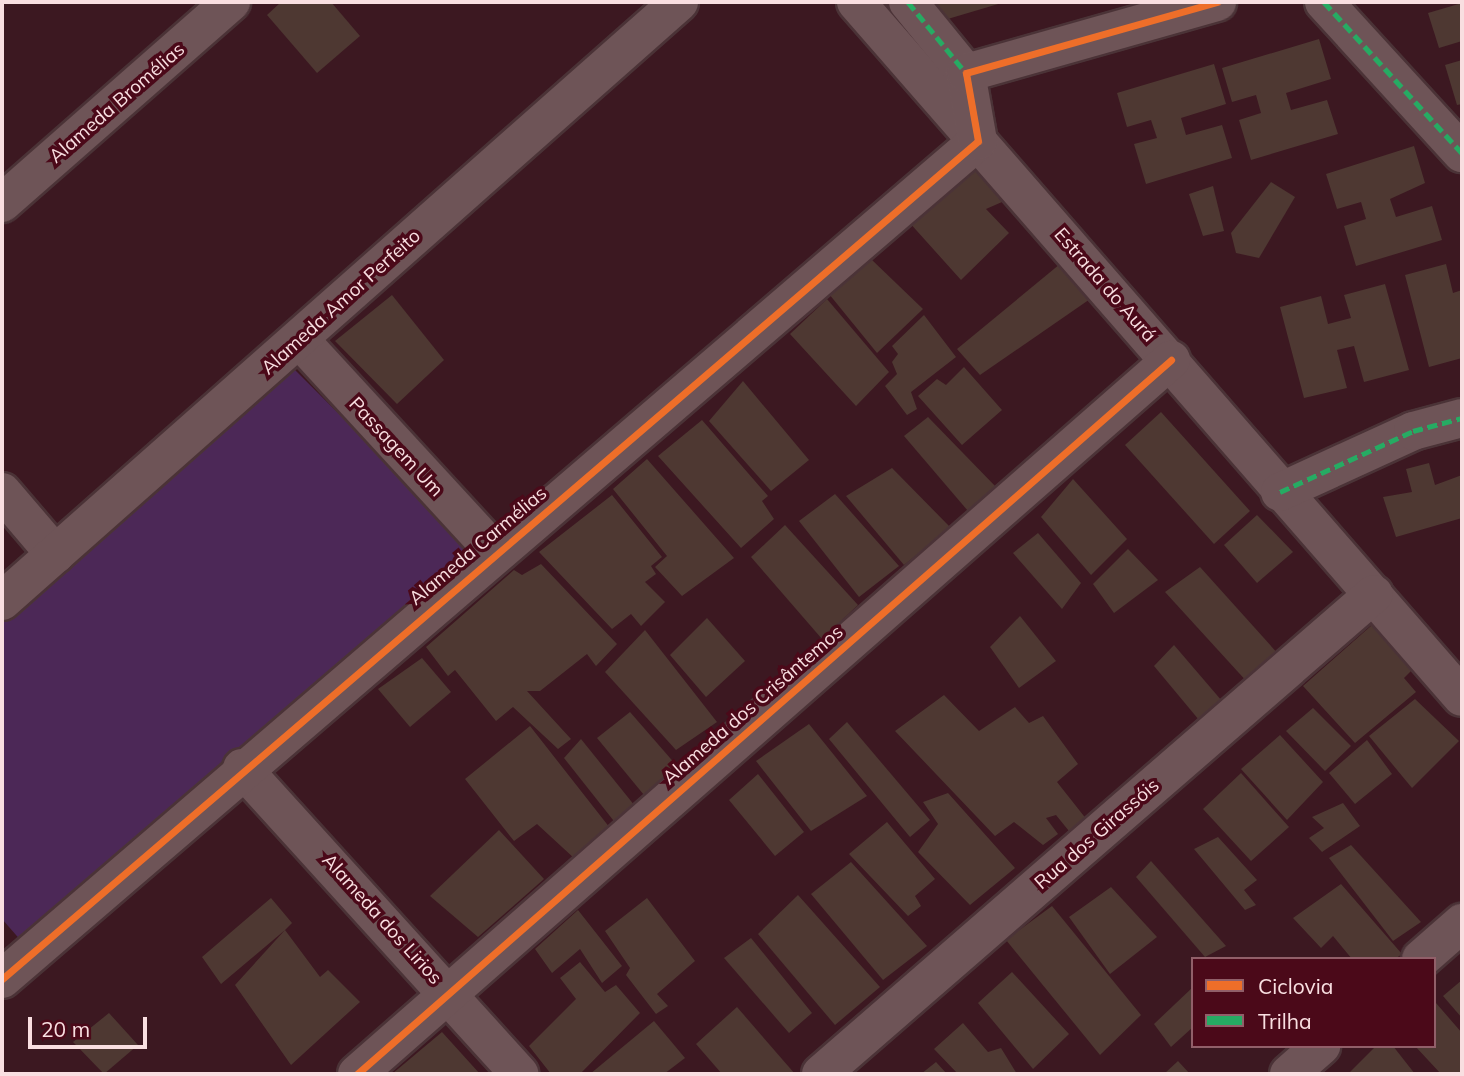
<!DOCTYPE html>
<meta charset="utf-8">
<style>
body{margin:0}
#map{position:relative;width:1464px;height:1076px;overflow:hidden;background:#3c1821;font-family:Mulish,sans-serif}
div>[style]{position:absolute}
.green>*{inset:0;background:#4c2857}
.building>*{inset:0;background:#4e3832}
.roads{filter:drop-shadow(2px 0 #4b3337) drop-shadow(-2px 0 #4b3337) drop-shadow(0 2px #4b3337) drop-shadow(0 -2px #4b3337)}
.minor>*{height:38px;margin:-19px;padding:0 19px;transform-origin:19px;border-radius:19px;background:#6e5457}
.quiet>*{height:5px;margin-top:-2.5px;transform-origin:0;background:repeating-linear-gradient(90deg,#26ab63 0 10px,transparent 0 15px)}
.cycleway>*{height:7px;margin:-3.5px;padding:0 3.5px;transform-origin:3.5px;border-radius:3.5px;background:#ee6e29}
span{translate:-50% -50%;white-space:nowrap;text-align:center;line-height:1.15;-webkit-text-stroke:7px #4b0919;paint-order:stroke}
.street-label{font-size:19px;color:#f9dfe1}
.frame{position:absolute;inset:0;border:4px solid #f9dfe1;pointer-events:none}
.legend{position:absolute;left:1191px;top:957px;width:245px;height:91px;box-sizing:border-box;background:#4b0919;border:2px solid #915f69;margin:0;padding:9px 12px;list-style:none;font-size:21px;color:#f9dfe1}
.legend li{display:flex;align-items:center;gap:14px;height:35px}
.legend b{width:35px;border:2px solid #915f69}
.scale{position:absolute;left:28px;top:1017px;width:119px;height:32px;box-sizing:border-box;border:4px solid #f9dfe1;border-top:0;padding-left:9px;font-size:21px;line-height:24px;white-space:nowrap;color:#f9dfe1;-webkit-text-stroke:5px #4b0919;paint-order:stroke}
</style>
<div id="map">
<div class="green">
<div style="clip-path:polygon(286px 361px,477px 552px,23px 943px,2px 919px,2px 618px)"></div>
</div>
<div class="building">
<div style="clip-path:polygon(281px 2px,331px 2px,360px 36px,317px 73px,267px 15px)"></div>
<div style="clip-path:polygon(936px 2px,1005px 2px,941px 21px)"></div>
<div style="clip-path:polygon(1462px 3px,1462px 41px,1439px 48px,1428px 13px)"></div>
<div style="clip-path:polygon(1319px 39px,1331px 79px,1286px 93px,1291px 110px,1327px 100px,1338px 134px,1251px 160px,1239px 120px,1261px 113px,1256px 95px,1232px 102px,1222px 68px)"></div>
<div style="clip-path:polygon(1462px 60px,1462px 104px,1457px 105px,1445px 65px)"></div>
<div style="clip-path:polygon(1214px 64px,1226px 104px,1181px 118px,1186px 135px,1222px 125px,1232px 158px,1146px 184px,1134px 144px,1157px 138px,1151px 120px,1127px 127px,1117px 93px)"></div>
<div style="clip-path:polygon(1414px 146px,1425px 183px,1390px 199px,1396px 217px,1432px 206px,1442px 240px,1356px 266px,1344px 226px,1366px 219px,1361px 202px,1337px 209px,1326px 174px)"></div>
<div style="clip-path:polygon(974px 169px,1002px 202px,986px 209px,1009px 233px,961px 280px,908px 221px)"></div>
<div style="clip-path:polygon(1271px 182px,1295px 197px,1259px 258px,1236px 253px,1231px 233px)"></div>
<div style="clip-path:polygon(1213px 186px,1224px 231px,1203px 236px,1189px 194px)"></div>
<div style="clip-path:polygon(871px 259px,923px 309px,877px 353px,829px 294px)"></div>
<div style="clip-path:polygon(1060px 264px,1093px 297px,980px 375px,957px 349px)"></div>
<div style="clip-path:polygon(1446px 264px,1453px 293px,1462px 290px,1462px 358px,1429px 367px,1405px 275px)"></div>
<div style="clip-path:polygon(1385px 284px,1409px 370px,1364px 382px,1354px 346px,1337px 350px,1347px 388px,1304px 398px,1280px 307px,1321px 296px,1328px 324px,1351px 318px,1344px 295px)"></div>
<div style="clip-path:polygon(392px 295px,444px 360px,397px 404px,335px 341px)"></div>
<div style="clip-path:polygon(827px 299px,889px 372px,856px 406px,790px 334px)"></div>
<div style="clip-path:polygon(924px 315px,956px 357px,911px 392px,917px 409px,907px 415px,885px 386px,897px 374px,892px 362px,898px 354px,892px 346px)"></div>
<div style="clip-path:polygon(964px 367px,1002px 410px,962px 445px,918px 396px,937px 379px,946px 385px)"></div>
<div style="clip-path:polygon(743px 381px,809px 460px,771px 491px,709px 421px)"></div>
<div style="clip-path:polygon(1161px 412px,1250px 511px,1214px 544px,1125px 445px)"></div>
<div style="clip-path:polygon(928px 417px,997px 488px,968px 511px,904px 436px)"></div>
<div style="clip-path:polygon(702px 420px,768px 496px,762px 501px,774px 519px,741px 548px,658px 456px)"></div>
<div style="clip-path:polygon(647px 459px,734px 558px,682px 596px,655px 567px,667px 556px,613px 489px)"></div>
<div style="clip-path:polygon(1429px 463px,1435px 485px,1462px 475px,1462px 518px,1396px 537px,1383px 497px,1412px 492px,1406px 469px)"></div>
<div style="clip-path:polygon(892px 468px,951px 528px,904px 565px,846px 496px)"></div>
<div style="clip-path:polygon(1073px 479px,1127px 539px,1091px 575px,1041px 517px)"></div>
<div style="clip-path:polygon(835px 494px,899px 566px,859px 597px,799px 521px)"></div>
<div style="clip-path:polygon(612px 495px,662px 557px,651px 566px,656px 574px,645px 582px,665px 602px,641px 626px,631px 614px,612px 629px,539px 552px)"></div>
<div style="clip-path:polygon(1257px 515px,1293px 552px,1257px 583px,1224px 545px)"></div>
<div style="clip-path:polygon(785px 525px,858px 605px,822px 639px,751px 557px)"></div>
<div style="clip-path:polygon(1038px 533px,1081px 583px,1062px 609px,1013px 553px)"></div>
<div style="clip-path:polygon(1128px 549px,1158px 580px,1114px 613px,1093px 584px)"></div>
<div style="clip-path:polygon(541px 564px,617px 644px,596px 666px,587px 654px,540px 691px,527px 691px,571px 739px,558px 749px,513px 707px,496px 721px,455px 670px,448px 676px,426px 647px,514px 570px,522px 575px)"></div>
<div style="clip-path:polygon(1200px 567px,1280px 656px,1249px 684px,1165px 592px)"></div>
<div style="clip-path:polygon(1020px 616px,1056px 661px,1019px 688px,990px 647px)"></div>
<div style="clip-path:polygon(707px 618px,745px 661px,706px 697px,670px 655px)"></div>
<div style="clip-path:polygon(1372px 625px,1412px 670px,1404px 678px,1416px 692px,1355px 743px,1303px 686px)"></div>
<div style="clip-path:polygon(645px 630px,717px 722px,676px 750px,605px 672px)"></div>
<div style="clip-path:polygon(1174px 645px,1222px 701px,1199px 720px,1154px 666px)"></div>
<div style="clip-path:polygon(422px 658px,451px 692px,410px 727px,378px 689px)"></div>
<div style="clip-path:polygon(944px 695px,979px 731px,1015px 707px,1029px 723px,1043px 716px,1078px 764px,1057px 782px,1091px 825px,1073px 836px,1056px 815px,1046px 818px,1058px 834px,1043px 845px,1014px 822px,995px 836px,895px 731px)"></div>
<div style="clip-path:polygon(1415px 699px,1459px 741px,1412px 788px,1369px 736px)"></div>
<div style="clip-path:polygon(1313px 708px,1351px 746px,1325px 771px,1286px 731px)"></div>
<div style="clip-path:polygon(630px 712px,677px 766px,644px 795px,597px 738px)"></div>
<div style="clip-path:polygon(847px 722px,930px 820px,910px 837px,829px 739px)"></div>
<div style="clip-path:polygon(809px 724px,867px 796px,811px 831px,756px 761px)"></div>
<div style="clip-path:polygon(530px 726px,610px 828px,575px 859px,537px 824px,514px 841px,465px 779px)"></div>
<div style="clip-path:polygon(1280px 735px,1323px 782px,1287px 820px,1241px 769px)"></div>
<div style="clip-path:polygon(581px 739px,635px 806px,617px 825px,564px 758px)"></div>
<div style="clip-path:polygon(1367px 740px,1392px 774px,1355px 804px,1329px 773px)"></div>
<div style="clip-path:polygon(1241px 773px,1289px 827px,1251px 861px,1203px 809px)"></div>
<div style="clip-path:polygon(758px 774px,804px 832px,775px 856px,729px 800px)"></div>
<div style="clip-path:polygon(948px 793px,1015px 868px,970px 905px,918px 852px,938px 824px,923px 802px)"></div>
<div style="clip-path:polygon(1343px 803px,1360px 826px,1322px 852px,1309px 838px,1324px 828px,1312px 817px)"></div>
<div style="clip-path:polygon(887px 822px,935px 879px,915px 896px,921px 906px,908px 916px,849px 854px)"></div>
<div style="clip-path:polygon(499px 830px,544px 879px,478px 937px,430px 896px)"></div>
<div style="clip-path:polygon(1218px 837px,1257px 880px,1244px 890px,1256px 905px,1245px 910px,1194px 849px)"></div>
<div style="clip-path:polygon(1351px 845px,1421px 922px,1393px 941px,1329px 858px)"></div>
<div style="clip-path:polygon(1151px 861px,1226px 946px,1205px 957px,1136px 877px)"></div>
<div style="clip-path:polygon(851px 862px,927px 946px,883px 980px,811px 894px)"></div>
<div style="clip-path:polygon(1341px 884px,1402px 954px,1395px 959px,1352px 959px,1333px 936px,1321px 948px,1293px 918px)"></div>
<div style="clip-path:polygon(1111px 887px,1157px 937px,1110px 974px,1069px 917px)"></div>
<div style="clip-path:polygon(798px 895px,880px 987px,835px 1025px,758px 934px)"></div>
<div style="clip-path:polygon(271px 898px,292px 923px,285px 930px,320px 977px,328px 970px,360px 1002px,291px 1065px,235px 985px,285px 930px,221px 984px,202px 957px)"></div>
<div style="clip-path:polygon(647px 898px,695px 961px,657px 994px,668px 1006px,656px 1014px,626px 975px,630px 968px,605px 931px)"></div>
<div style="clip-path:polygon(1052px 906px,1141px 1015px,1100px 1055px,1006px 940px)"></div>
<div style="clip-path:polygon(578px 910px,622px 966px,602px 983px,580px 949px,552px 973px,535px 949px)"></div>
<div style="clip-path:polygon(751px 938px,812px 1013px,789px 1033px,724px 958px)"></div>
<div style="clip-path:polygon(580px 962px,605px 992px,616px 985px,640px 1013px,580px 1074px,551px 1074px,529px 1046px,576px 999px,560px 978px)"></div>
<div style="clip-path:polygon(1012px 972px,1069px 1034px,1033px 1069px,978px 1003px)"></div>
<div style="clip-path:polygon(1462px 980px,1462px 1018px,1443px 996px)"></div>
<div style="clip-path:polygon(1193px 987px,1193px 1027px,1171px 1047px,1154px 1024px)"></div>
<div style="clip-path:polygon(1436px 1003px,1462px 1033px,1462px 1074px,1441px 1074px,1415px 1046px,1434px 1046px)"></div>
<div style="clip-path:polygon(737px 1007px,795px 1074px,722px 1074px,696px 1044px)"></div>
<div style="clip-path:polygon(109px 1013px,138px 1045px,104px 1074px,73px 1042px)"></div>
<div style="clip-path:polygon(654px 1021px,685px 1058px,664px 1074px,590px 1074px)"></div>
<div style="clip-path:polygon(963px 1023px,988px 1052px,1001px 1048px,1017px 1074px,958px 1074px,934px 1049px)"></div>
<div style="clip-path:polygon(442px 1032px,480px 1074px,392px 1074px)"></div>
<div style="clip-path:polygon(1376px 1046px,1393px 1046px,1415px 1074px,1348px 1074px)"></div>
<div style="clip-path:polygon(1178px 1061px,1190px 1074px,1164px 1074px)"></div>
<div style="clip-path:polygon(936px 1062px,947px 1074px,921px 1074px)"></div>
</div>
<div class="roads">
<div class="minor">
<div style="left:856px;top:2px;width:922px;rotate:48.91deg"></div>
<div style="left:908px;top:2px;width:92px;rotate:50.8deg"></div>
<div style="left:1324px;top:2px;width:205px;rotate:47.6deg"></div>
<div style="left:2px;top:203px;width:305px;rotate:-41.3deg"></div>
<div style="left:299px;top:339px;width:289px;rotate:47.4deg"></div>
<div style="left:2px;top:492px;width:82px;rotate:49.5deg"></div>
<div style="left:1280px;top:492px;width:146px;rotate:-24.6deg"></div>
<div style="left:1413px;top:431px;width:51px;rotate:-14.9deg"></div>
<div style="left:2px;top:601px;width:904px;rotate:-41.5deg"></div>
<div style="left:242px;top:768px;width:413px;rotate:47.8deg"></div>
<div style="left:1421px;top:959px;width:55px;rotate:-41.3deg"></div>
<div style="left:2px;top:979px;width:1286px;rotate:-40.65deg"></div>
<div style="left:978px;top:141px;width:69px;rotate:-100deg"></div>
<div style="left:966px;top:73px;width:261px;rotate:-15.8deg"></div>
<div style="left:357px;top:1074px;width:1083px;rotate:-41.26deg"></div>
<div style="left:821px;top:1074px;width:732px;rotate:-40.96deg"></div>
<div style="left:1289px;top:1074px;width:43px;rotate:-41.2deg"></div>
</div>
</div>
<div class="quiet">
<div style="left:908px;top:2px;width:92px;rotate:50.8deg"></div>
<div style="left:1324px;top:2px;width:205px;rotate:47.6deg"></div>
<div style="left:1280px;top:492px;width:146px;rotate:-24.6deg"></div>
<div style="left:1413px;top:431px;width:51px;rotate:-14.9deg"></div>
</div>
<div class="cycleway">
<div style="left:2px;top:979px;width:1286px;rotate:-40.65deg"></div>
<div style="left:978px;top:141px;width:69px;rotate:-100deg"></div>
<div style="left:966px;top:73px;width:261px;rotate:-15.8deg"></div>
<div style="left:357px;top:1074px;width:1083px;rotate:-41.26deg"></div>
</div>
<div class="street-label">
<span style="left:117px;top:103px;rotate:-41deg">Alameda Bromélias</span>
<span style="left:1105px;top:285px;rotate:49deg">Estrada do Aurá</span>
<span style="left:341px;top:302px;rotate:-42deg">Alameda Amor Perfeito</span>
<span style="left:396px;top:447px;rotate:47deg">Passagem Um</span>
<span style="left:478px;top:546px;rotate:-40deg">Alameda Carmélias</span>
<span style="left:753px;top:705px;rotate:-41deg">Alameda dos Crisântemos</span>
<span style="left:1097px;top:834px;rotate:-41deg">Rua dos Girassóis</span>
<span style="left:382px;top:919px;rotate:48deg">Alameda dos Lirios</span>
</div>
<div class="frame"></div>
<ul class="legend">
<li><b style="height:9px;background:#ee6e29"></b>Ciclovia</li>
<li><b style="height:9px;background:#26ab63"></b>Trilha</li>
</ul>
<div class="scale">20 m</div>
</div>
